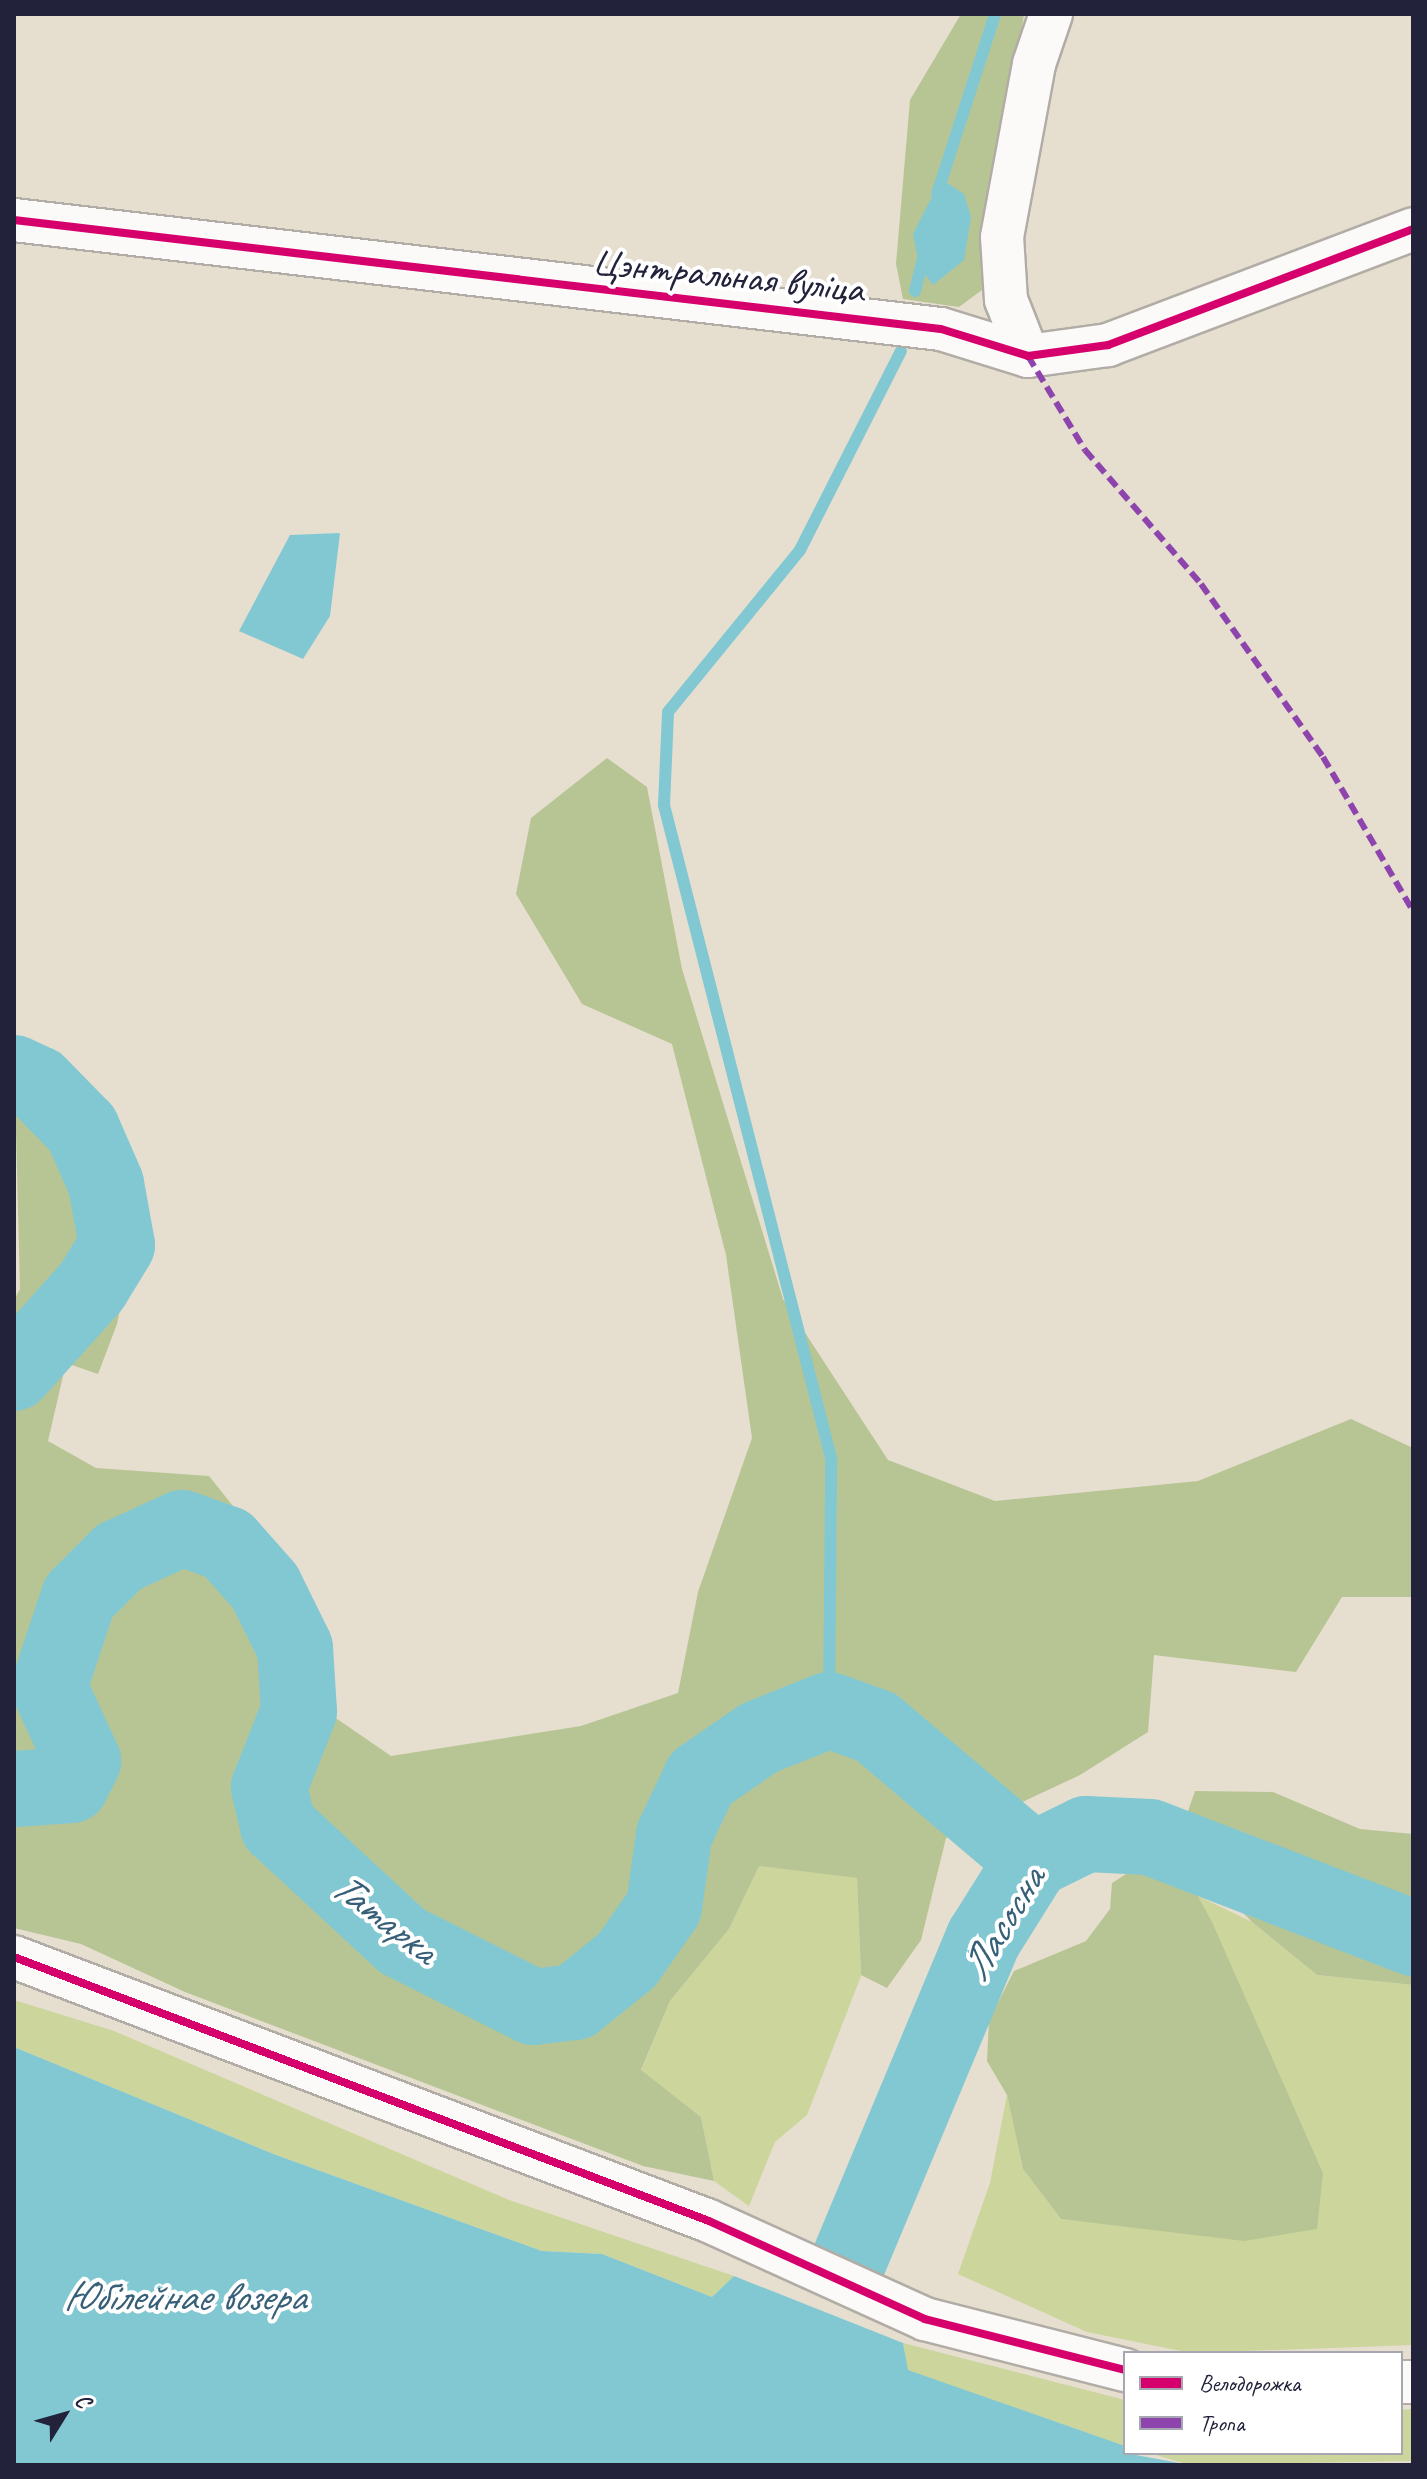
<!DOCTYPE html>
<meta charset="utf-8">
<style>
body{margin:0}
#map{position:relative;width:1427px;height:2479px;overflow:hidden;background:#e6decf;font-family:Caveat,sans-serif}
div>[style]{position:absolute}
.green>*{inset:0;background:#ccd59c}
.forest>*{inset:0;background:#b7c594}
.water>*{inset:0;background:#82c8d2}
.stream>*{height:12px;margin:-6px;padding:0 6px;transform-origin:6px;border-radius:6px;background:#82c8d2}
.river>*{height:76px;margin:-38px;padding:0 38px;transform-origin:38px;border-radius:38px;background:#82c8d2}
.roads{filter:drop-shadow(2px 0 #b1aca5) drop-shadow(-2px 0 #b1aca5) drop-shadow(0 2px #b1aca5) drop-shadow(0 -2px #b1aca5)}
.minor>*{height:42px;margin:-21px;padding:0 21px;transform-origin:21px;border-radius:21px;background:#fbfaf8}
.quiet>*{height:6px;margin-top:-3px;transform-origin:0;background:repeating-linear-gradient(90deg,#8e44ad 0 12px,transparent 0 18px)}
.cycleway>*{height:8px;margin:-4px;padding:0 4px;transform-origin:4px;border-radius:4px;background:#d6006c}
span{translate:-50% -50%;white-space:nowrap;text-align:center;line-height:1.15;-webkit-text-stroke:8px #fff;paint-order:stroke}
.street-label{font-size:40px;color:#22223b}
.water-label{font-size:42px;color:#376078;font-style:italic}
.frame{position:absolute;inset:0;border:16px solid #22223b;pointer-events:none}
.legend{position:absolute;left:1123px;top:2351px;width:280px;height:104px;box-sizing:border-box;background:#fff;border:2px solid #a7a7b1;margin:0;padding:10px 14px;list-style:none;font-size:24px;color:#22223b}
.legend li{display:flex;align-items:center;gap:16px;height:40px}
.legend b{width:40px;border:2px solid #a7a7b1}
.north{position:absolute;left:24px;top:2375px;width:80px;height:80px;-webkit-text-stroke:6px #fff;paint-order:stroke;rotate:53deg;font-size:22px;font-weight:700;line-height:32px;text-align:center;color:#22223b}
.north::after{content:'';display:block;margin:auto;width:28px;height:36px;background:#22223b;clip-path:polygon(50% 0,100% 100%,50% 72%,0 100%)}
</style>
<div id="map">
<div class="green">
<div style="clip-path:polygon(759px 1865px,857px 1878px,861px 1976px,807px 2115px,775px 2142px,749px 2206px,714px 2181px,701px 2117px,641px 2071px,670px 2001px,729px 1929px)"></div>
<div style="clip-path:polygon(1198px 1896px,1252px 1922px,1317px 1975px,1413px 1985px,1413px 2345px,1191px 2353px,1087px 2332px,958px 2274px,990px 2183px,1007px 2095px,1023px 2169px,1061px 2219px,1140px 2227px,1323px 2173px)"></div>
<div style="clip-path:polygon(14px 2000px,114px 2031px,509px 2200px,734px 2276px,712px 2297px,602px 2254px,542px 2251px,276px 2155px,14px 2047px)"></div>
<div style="clip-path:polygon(903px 2343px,1125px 2400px,1125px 2446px,907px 2370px)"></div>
<div style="clip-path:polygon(1413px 2409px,1413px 2461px,1190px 2465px,1149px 2453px,1401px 2453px,1401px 2410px)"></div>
</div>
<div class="forest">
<div style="clip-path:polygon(961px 14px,1024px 14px,982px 290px,959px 307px,903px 299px,896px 264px,910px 100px)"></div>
<div style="clip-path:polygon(607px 758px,647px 787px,682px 969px,783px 1299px,888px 1460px,995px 1501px,1198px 1481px,1351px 1419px,1413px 1448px,1413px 1597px,1342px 1597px,1296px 1672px,1154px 1655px,1148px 1732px,1080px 1775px,946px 1838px,921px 1940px,887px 1988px,861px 1975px,857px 1878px,759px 1866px,729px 1929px,670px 2001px,641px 2070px,701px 2117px,714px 2181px,643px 2166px,185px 1992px,81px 1944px,14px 1928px,14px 1300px,20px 1289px,14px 1052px,60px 1067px,134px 1176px,140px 1215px,117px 1324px,98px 1374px,66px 1363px,48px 1441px,96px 1468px,209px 1476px,308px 1600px,327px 1712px,391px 1756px,581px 1726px,678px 1693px,698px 1592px,752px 1438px,726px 1255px,672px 1044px,582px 1004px,516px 894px,531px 818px)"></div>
<div style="clip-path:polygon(1195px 1791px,1273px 1792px,1360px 1829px,1413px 1834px,1413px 1985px,1317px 1975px,1252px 1922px,1176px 1846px)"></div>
<div style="clip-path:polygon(1140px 1865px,1187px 1876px,1212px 1922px,1323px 2173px,1317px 2229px,1244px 2241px,1061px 2219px,1023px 2169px,1007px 2095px,987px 2061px,989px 2020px,1014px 1971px,1086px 1941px,1110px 1909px,1112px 1883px)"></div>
</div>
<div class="water">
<div style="clip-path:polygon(941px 179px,964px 194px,971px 217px,964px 260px,933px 285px,920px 268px,913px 234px)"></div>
<div style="clip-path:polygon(340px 533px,330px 616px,303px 659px,239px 631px,290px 535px)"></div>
<div style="clip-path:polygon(14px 2047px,276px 2155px,542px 2251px,602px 2254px,712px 2297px,734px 2276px,903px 2343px,908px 2370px,1125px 2446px,1125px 2453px,1190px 2465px,14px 2465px)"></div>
</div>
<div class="stream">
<div style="left:937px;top:194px;width:189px;rotate:-72.1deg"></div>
<div style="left:915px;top:291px;width:38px;rotate:-76deg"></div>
<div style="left:829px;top:1710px;width:252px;rotate:-89.5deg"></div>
<div style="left:831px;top:1458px;width:674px;rotate:-104.35deg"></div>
<div style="left:664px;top:805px;width:93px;rotate:-87.5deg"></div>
<div style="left:668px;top:712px;width:209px;rotate:-50.8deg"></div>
<div style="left:800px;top:550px;width:223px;rotate:-63.1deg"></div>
</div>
<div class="river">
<div style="left:14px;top:1073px;width:26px;rotate:25deg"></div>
<div style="left:38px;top:1084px;width:63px;rotate:45.6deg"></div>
<div style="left:82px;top:1129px;width:60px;rotate:66.4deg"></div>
<div style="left:106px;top:1184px;width:62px;rotate:79.8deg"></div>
<div style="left:117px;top:1245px;width:48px;rotate:121.4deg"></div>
<div style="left:92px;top:1286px;width:117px;rotate:131.9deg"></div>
<div style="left:14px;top:1789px;width:57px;rotate:-4deg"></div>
<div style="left:71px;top:1785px;width:27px;rotate:-63deg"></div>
<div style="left:83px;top:1761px;width:81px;rotate:-114.7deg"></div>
<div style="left:49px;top:1687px;width:95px;rotate:-71.6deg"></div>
<div style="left:79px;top:1597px;width:57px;rotate:-45deg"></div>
<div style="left:119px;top:1557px;width:69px;rotate:-24.7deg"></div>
<div style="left:182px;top:1528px;width:48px;rotate:19.6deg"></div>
<div style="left:227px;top:1544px;width:57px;rotate:48.5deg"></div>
<div style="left:265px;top:1587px;width:68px;rotate:63.8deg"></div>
<div style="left:295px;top:1648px;width:63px;rotate:86.4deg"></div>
<div style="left:299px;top:1711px;width:82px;rotate:111.5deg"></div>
<div style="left:269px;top:1787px;width:40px;rotate:77deg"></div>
<div style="left:278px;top:1826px;width:169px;rotate:42.8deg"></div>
<div style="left:402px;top:1941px;width:147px;rotate:26.7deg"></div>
<div style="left:533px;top:2007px;width:42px;rotate:-6.8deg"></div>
<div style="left:575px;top:2002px;width:67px;rotate:-38.9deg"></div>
<div style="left:627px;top:1960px;width:65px;rotate:-55.1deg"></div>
<div style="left:664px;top:1907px;width:73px;rotate:-82.1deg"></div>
<div style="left:674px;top:1835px;width:63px;rotate:-64.7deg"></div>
<div style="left:701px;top:1778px;width:70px;rotate:-34.6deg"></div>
<div style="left:759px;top:1738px;width:75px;rotate:-21.8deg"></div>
<div style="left:829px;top:1710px;width:50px;rotate:19.9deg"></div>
<div style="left:876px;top:1727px;width:206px;rotate:40.3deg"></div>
<div style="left:847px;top:2265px;width:355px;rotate:-67.3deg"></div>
<div style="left:984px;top:1938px;width:92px;rotate:-57.9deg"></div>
<div style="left:1033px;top:1860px;width:59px;rotate:-26.1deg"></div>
<div style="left:1086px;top:1834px;width:64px;rotate:2.7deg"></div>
<div style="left:1150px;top:1837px;width:282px;rotate:21deg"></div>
</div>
<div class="roads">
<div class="minor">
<div style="left:14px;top:220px;width:933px;rotate:6.71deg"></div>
<div style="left:941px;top:329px;width:91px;rotate:17.2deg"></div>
<div style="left:1028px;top:356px;width:81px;rotate:-7.8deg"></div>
<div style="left:1108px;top:345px;width:326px;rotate:-20.8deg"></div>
<div style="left:1028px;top:356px;width:60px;rotate:-111.4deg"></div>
<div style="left:1006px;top:300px;width:63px;rotate:-93.6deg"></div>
<div style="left:1002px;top:237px;width:176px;rotate:-79.5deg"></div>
<div style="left:1034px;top:64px;width:53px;rotate:-71.2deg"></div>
<div style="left:14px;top:1957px;width:743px;rotate:20.8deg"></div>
<div style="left:709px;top:2221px;width:237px;rotate:24.4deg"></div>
<div style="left:925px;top:2319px;width:206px;rotate:14.3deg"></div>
<div style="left:1401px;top:2382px;width:12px"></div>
</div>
</div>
<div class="quiet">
<div style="left:1028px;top:356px;width:110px;rotate:58.8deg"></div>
<div style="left:1085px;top:450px;width:177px;rotate:49.1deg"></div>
<div style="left:1201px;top:584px;width:212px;rotate:54.8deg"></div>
<div style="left:1323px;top:757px;width:178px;rotate:59.7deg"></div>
</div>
<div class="cycleway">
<div style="left:14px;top:220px;width:933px;rotate:6.71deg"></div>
<div style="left:941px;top:329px;width:91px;rotate:17.2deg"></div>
<div style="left:1028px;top:356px;width:81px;rotate:-7.8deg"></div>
<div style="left:1108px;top:345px;width:326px;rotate:-20.8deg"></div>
<div style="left:14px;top:1957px;width:743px;rotate:20.8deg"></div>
<div style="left:709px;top:2221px;width:237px;rotate:24.4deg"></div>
<div style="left:925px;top:2319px;width:206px;rotate:14.3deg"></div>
</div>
<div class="street-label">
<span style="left:728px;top:275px;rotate:6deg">Цэнтральная вуліца</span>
</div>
<div class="water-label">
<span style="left:384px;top:1918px;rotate:38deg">Татарка</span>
<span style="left:1003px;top:1924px;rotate:-59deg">Ласосна</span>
<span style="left:184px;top:2297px">Юбілейнае возера</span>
</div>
<div class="frame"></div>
<ul class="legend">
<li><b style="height:10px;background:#d6006c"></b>Велодорожка</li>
<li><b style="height:10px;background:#8e44ad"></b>Тропа</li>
</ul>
<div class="north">С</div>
</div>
